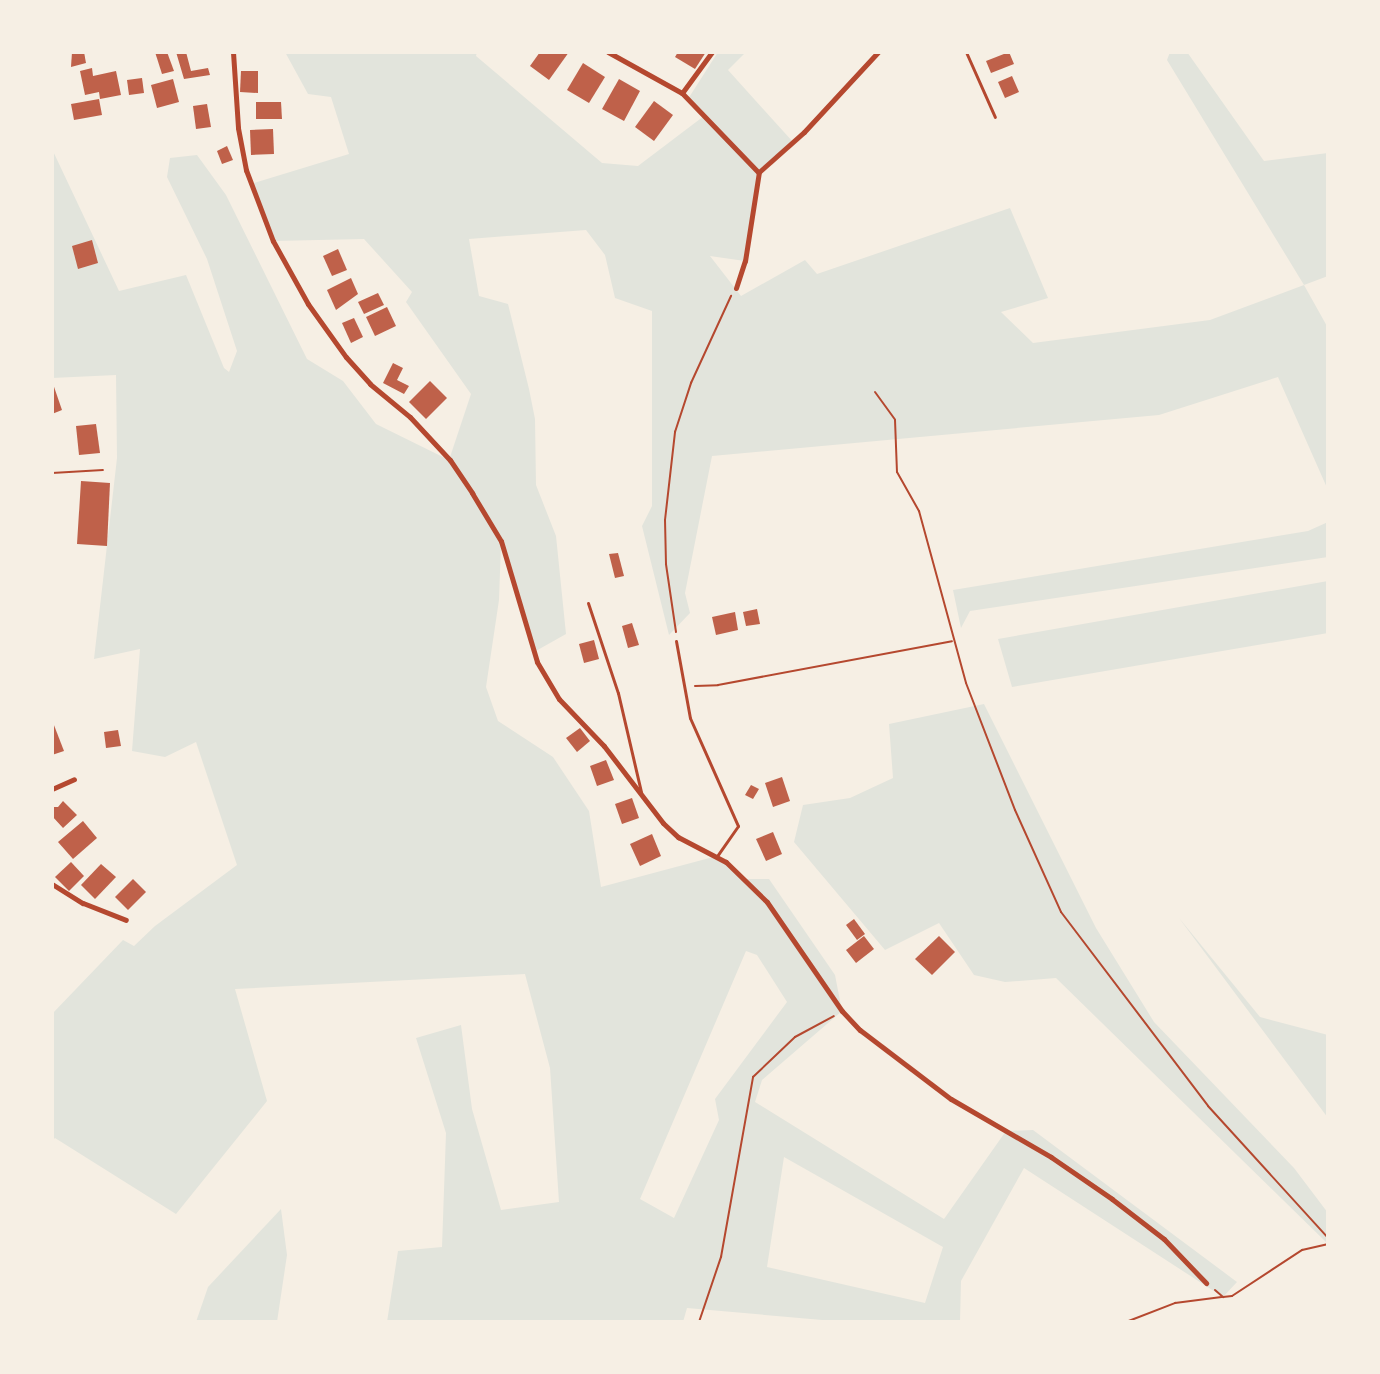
<!DOCTYPE html>
<style>
body{margin:0}
#map{position:relative;width:1380px;height:1374px;overflow:hidden;background:#f6efe4;font-family:"Fira Sans",sans-serif}
div>[style]{position:absolute}
.green>*{inset:0;background:#e2e4dc}
.building>*{inset:0;background:#bf614a}
.path>*{height:2px;margin:-1px;padding:0 1px;transform-origin:1px;border-radius:1px;background:#b5482f}
.service>*{height:3px;margin:-1.5px;padding:0 1.5px;transform-origin:1.5px;border-radius:1.5px;background:#b5482f}
.minor>*{height:5px;margin:-2.5px;padding:0 2.5px;transform-origin:2.5px;border-radius:2.5px;background:#b5482f}
span{translate:-50% -50%;white-space:nowrap;text-align:center;line-height:1.15;-webkit-text-stroke:8px #f6efe4;paint-order:stroke}
.frame{position:absolute;inset:0;border:54px solid #f6efe4;pointer-events:none}
</style>
<div id="map">
<div class="green">
<div style="clip-path:polygon(evenodd,285px 52px,477px 52px,476px 56px,602px 163px,638px 166px,704px 116px,688px 99px,718px 52px,746px 52px,728px 70px,793px 142px,759px 172px,745px 261px,710px 256px,741px 296px,805px 260px,817px 274px,1010px 208px,1048px 298px,1001px 312px,1033px 343px,1210px 320px,1304px 285px,1167px 60px,1170px 52px,1187px 52px,1264px 161px,1328px 153px,1328px 276px,1304px 285px,1328px 328px,1328px 490px,1278px 377px,1159px 415px,712px 456px,685px 593px,690px 613px,669px 635px,642px 526px,652px 506px,652px 311px,615px 298px,605px 255px,586px 230px,469px 239px,479px 296px,508px 304px,529px 389px,535px 419px,536px 485px,556px 536px,566px 634px,534px 652px,501px 544px,499px 600px,486px 687px,498px 721px,553px 757px,589px 811px,601px 887px,717px 856px,744px 879px,769px 879px,835px 975px,842px 1011px,762px 1080px,755px 1102px,944px 1219px,1006px 1131px,1033px 1130px,1237px 1282px,1223px 1297px,1024px 1168px,961px 1281px,960px 1322px,845px 1322px,687px 1308px,683px 1322px,387px 1322px,398px 1251px,442px 1247px,446px 1133px,416px 1038px,461px 1025px,472px 1109px,501px 1210px,559px 1202px,550px 1068px,525px 974px,235px 989px,267px 1101px,176px 1214px,55px 1138px,52px 1141px,52px 1014px,123px 940px,134px 946px,155px 926px,237px 865px,196px 742px,165px 757px,132px 751px,140px 649px,94px 659px,117px 458px,116px 375px,52px 378px,52px 149px,119px 291px,186px 275px,224px 368px,229px 372px,237px 351px,207px 259px,167px 177px,170px 158px,197px 155px,226px 195px,307px 359px,343px 381px,376px 424px,449px 460px,471px 394px,406px 302px,412px 292px,364px 239px,273px 241px,251px 184px,349px 154px,331px 97px,308px 94px,285px 52px,746px 951px,757px 955px,787px 1002px,715px 1099px,719px 1120px,674px 1218px,640px 1199px,746px 951px,285px 52px,784px 1157px,943px 1247px,925px 1303px,767px 1267px,784px 1157px)"></div>
<div style="clip-path:polygon(1328px 522px,1328px 557px,970px 611px,961px 628px,953px 590px,1308px 531px)"></div>
<div style="clip-path:polygon(1328px 581px,1328px 633px,1012px 687px,998px 639px)"></div>
<div style="clip-path:polygon(984px 704px,1096px 928px,1154px 1022px,1294px 1168px,1328px 1213px,1328px 1244px,1056px 978px,1005px 982px,974px 975px,939px 923px,885px 950px,794px 842px,803px 805px,850px 798px,893px 778px,889px 724px)"></div>
<div style="clip-path:polygon(1179px 918px,1260px 1017px,1328px 1035px,1328px 1118px)"></div>
<div style="clip-path:polygon(281px 1209px,287px 1255px,277px 1322px,196px 1322px,208px 1287px)"></div>
</div>
<div class="building">
<div style="clip-path:polygon(72px 52px,84px 52px,86px 63px,71px 67px)"></div>
<div style="clip-path:polygon(155px 52px,167px 52px,174px 71px,162px 74px)"></div>
<div style="clip-path:polygon(176px 52px,186px 52px,191px 71px,208px 68px,210px 75px,184px 79px)"></div>
<div style="clip-path:polygon(540px 52px,569px 52px,549px 80px,530px 66px)"></div>
<div style="clip-path:polygon(678px 52px,706px 52px,695px 69px,675px 57px)"></div>
<div style="clip-path:polygon(1009px 52px,1014px 64px,991px 73px,986px 61px)"></div>
<div style="clip-path:polygon(583px 63px,605px 77px,589px 103px,567px 90px)"></div>
<div style="clip-path:polygon(92px 68px,93px 76px,116px 71px,121px 95px,100px 99px,99px 92px,85px 95px,80px 71px)"></div>
<div style="clip-path:polygon(241px 71px,258px 71px,258px 93px,240px 92px)"></div>
<div style="clip-path:polygon(1012px 76px,1019px 92px,1005px 98px,998px 82px)"></div>
<div style="clip-path:polygon(142px 78px,144px 93px,129px 95px,127px 80px)"></div>
<div style="clip-path:polygon(173px 79px,179px 102px,157px 108px,151px 85px)"></div>
<div style="clip-path:polygon(619px 79px,640px 91px,624px 121px,602px 109px)"></div>
<div style="clip-path:polygon(99px 99px,102px 115px,74px 120px,71px 104px)"></div>
<div style="clip-path:polygon(654px 101px,673px 115px,654px 141px,635px 127px)"></div>
<div style="clip-path:polygon(256px 102px,281px 102px,282px 119px,256px 119px)"></div>
<div style="clip-path:polygon(207px 104px,211px 127px,196px 129px,193px 106px)"></div>
<div style="clip-path:polygon(273px 129px,274px 154px,251px 155px,250px 130px)"></div>
<div style="clip-path:polygon(227px 146px,233px 160px,222px 164px,217px 151px)"></div>
<div style="clip-path:polygon(92px 240px,98px 263px,78px 269px,72px 246px)"></div>
<div style="clip-path:polygon(338px 249px,347px 270px,332px 276px,323px 256px)"></div>
<div style="clip-path:polygon(351px 278px,358px 294px,336px 310px,327px 290px)"></div>
<div style="clip-path:polygon(378px 293px,384px 305px,364px 314px,358px 302px)"></div>
<div style="clip-path:polygon(387px 307px,396px 326px,375px 336px,366px 317px)"></div>
<div style="clip-path:polygon(354px 318px,363px 337px,351px 343px,342px 323px)"></div>
<div style="clip-path:polygon(393px 363px,403px 368px,397px 380px,409px 386px,404px 394px,383px 383px)"></div>
<div style="clip-path:polygon(52px 381px,62px 410px,52px 414px)"></div>
<div style="clip-path:polygon(430px 381px,447px 398px,426px 419px,409px 402px)"></div>
<div style="clip-path:polygon(96px 424px,100px 453px,79px 455px,76px 426px)"></div>
<div style="clip-path:polygon(81px 481px,110px 483px,107px 546px,77px 544px)"></div>
<div style="clip-path:polygon(618px 553px,624px 576px,615px 578px,609px 554px)"></div>
<div style="clip-path:polygon(757px 609px,760px 624px,746px 626px,743px 612px)"></div>
<div style="clip-path:polygon(735px 612px,738px 630px,716px 635px,712px 617px)"></div>
<div style="clip-path:polygon(632px 623px,639px 645px,628px 648px,622px 626px)"></div>
<div style="clip-path:polygon(594px 640px,599px 659px,584px 663px,579px 644px)"></div>
<div style="clip-path:polygon(52px 720px,64px 751px,52px 755px)"></div>
<div style="clip-path:polygon(580px 728px,590px 741px,577px 752px,566px 738px)"></div>
<div style="clip-path:polygon(118px 730px,121px 746px,106px 748px,104px 732px)"></div>
<div style="clip-path:polygon(606px 760px,614px 780px,597px 786px,590px 766px)"></div>
<div style="clip-path:polygon(782px 777px,790px 801px,773px 807px,765px 783px)"></div>
<div style="clip-path:polygon(751px 785px,759px 789px,753px 799px,745px 795px)"></div>
<div style="clip-path:polygon(632px 798px,639px 818px,622px 824px,615px 804px)"></div>
<div style="clip-path:polygon(63px 801px,77px 815px,63px 828px,52px 816px,52px 807px,58px 807px)"></div>
<div style="clip-path:polygon(83px 821px,97px 838px,73px 859px,58px 842px)"></div>
<div style="clip-path:polygon(773px 832px,782px 854px,766px 861px,756px 839px)"></div>
<div style="clip-path:polygon(652px 834px,661px 856px,640px 866px,630px 844px)"></div>
<div style="clip-path:polygon(71px 862px,84px 876px,69px 891px,55px 877px)"></div>
<div style="clip-path:polygon(101px 864px,116px 877px,95px 899px,81px 885px)"></div>
<div style="clip-path:polygon(133px 879px,146px 892px,128px 910px,115px 897px)"></div>
<div style="clip-path:polygon(854px 919px,865px 934px,857px 940px,846px 925px)"></div>
<div style="clip-path:polygon(864px 936px,874px 949px,856px 963px,846px 950px)"></div>
<div style="clip-path:polygon(939px 936px,955px 952px,932px 975px,915px 959px)"></div>
</div>
<div class="path">
<div style="left:875px;top:392px;width:34px;rotate:54deg"></div>
<div style="left:895px;top:420px;width:52px;rotate:87.8deg"></div>
<div style="left:897px;top:472px;width:45px;rotate:60.6deg"></div>
<div style="left:919px;top:511px;width:178px;rotate:74.7deg"></div>
<div style="left:966px;top:683px;width:136px;rotate:68.9deg"></div>
<div style="left:1015px;top:810px;width:112px;rotate:65.7deg"></div>
<div style="left:1061px;top:912px;width:243px;rotate:52.8deg"></div>
<div style="left:1208px;top:1106px;width:178px;rotate:47.7deg"></div>
<div style="left:52px;top:473px;width:51px;rotate:-3.4deg"></div>
<div style="left:676px;top:632px;width:69px;rotate:-98.4deg"></div>
<div style="left:666px;top:564px;width:44px;rotate:-91.3deg"></div>
<div style="left:665px;top:520px;width:89px;rotate:-83.5deg"></div>
<div style="left:675px;top:432px;width:52px;rotate:-71.9deg"></div>
<div style="left:691px;top:383px;width:96px;rotate:-65.3deg"></div>
<div style="left:695px;top:686px;width:23px;rotate:-2deg"></div>
<div style="left:718px;top:685px;width:238px;rotate:-10.6deg"></div>
<div style="left:1215px;top:1290px;width:11px;rotate:41deg"></div>
<div style="left:1223px;top:1297px;width:9px;rotate:-6deg"></div>
<div style="left:1232px;top:1296px;width:84px;rotate:-33.3deg"></div>
<div style="left:1302px;top:1250px;width:27px;rotate:-13deg"></div>
<div style="left:699px;top:1322px;width:69px;rotate:-71.3deg"></div>
<div style="left:721px;top:1257px;width:183px;rotate:-79.9deg"></div>
<div style="left:753px;top:1077px;width:58px;rotate:-43.6deg"></div>
<div style="left:795px;top:1037px;width:44px;rotate:-28.3deg"></div>
<div style="left:1108px;top:1322px;width:18px"></div>
<div style="left:1126px;top:1322px;width:53px;rotate:-21.2deg"></div>
<div style="left:1175px;top:1303px;width:47px;rotate:-7.3deg"></div>
</div>
<div class="service">
<div style="left:966px;top:52px;width:71px;rotate:66deg"></div>
<div style="left:588px;top:603px;width:95px;rotate:71.6deg"></div>
<div style="left:618px;top:693px;width:102px;rotate:76.9deg"></div>
<div style="left:676px;top:641px;width:78px;rotate:79.7deg"></div>
<div style="left:690px;top:718px;width:118px;rotate:66deg"></div>
<div style="left:738px;top:826px;width:37px;rotate:125deg"></div>
</div>
<div class="minor">
<div style="left:233px;top:52px;width:76px;rotate:86.2deg"></div>
<div style="left:238px;top:128px;width:43px;rotate:79.2deg"></div>
<div style="left:246px;top:170px;width:76px;rotate:69.2deg"></div>
<div style="left:273px;top:241px;width:72px;rotate:60.9deg"></div>
<div style="left:308px;top:304px;width:65px;rotate:54.4deg"></div>
<div style="left:346px;top:357px;width:36px;rotate:48deg"></div>
<div style="left:370px;top:384px;width:52px;rotate:39.5deg"></div>
<div style="left:410px;top:417px;width:59px;rotate:47.1deg"></div>
<div style="left:450px;top:460px;width:40px;rotate:56deg"></div>
<div style="left:472px;top:493px;width:56px;rotate:58.9deg"></div>
<div style="left:501px;top:541px;width:126px;rotate:73.4deg"></div>
<div style="left:537px;top:662px;width:43px;rotate:59.3deg"></div>
<div style="left:559px;top:699px;width:65px;rotate:46.2deg"></div>
<div style="left:604px;top:746px;width:97px;rotate:52.5deg"></div>
<div style="left:663px;top:823px;width:21px;rotate:43deg"></div>
<div style="left:678px;top:837px;width:54px;rotate:27.5deg"></div>
<div style="left:726px;top:862px;width:57px;rotate:44.3deg"></div>
<div style="left:767px;top:902px;width:132px;rotate:55.5deg"></div>
<div style="left:842px;top:1011px;width:26px;rotate:47deg"></div>
<div style="left:860px;top:1030px;width:114px;rotate:37.2deg"></div>
<div style="left:951px;top:1099px;width:116px;rotate:30.1deg"></div>
<div style="left:1051px;top:1157px;width:74px;rotate:34.5deg"></div>
<div style="left:1112px;top:1199px;width:66px;rotate:37.6deg"></div>
<div style="left:1164px;top:1239px;width:61px;rotate:46.3deg"></div>
<div style="left:608px;top:52px;width:85px;rotate:29deg"></div>
<div style="left:682px;top:93px;width:110px;rotate:46.1deg"></div>
<div style="left:682px;top:93px;width:51px;rotate:-53.8deg"></div>
<div style="left:736px;top:288px;width:28px;rotate:-72deg"></div>
<div style="left:745px;top:261px;width:90px;rotate:-81.1deg"></div>
<div style="left:759px;top:172px;width:60px;rotate:-41.6deg"></div>
<div style="left:804px;top:132px;width:109px;rotate:-47.2deg"></div>
<div style="left:52px;top:789px;width:24px;rotate:-24deg"></div>
<div style="left:52px;top:884px;width:36px;rotate:32deg"></div>
<div style="left:83px;top:903px;width:46px;rotate:21.6deg"></div>
</div>
<div class="frame"></div>
</div>
